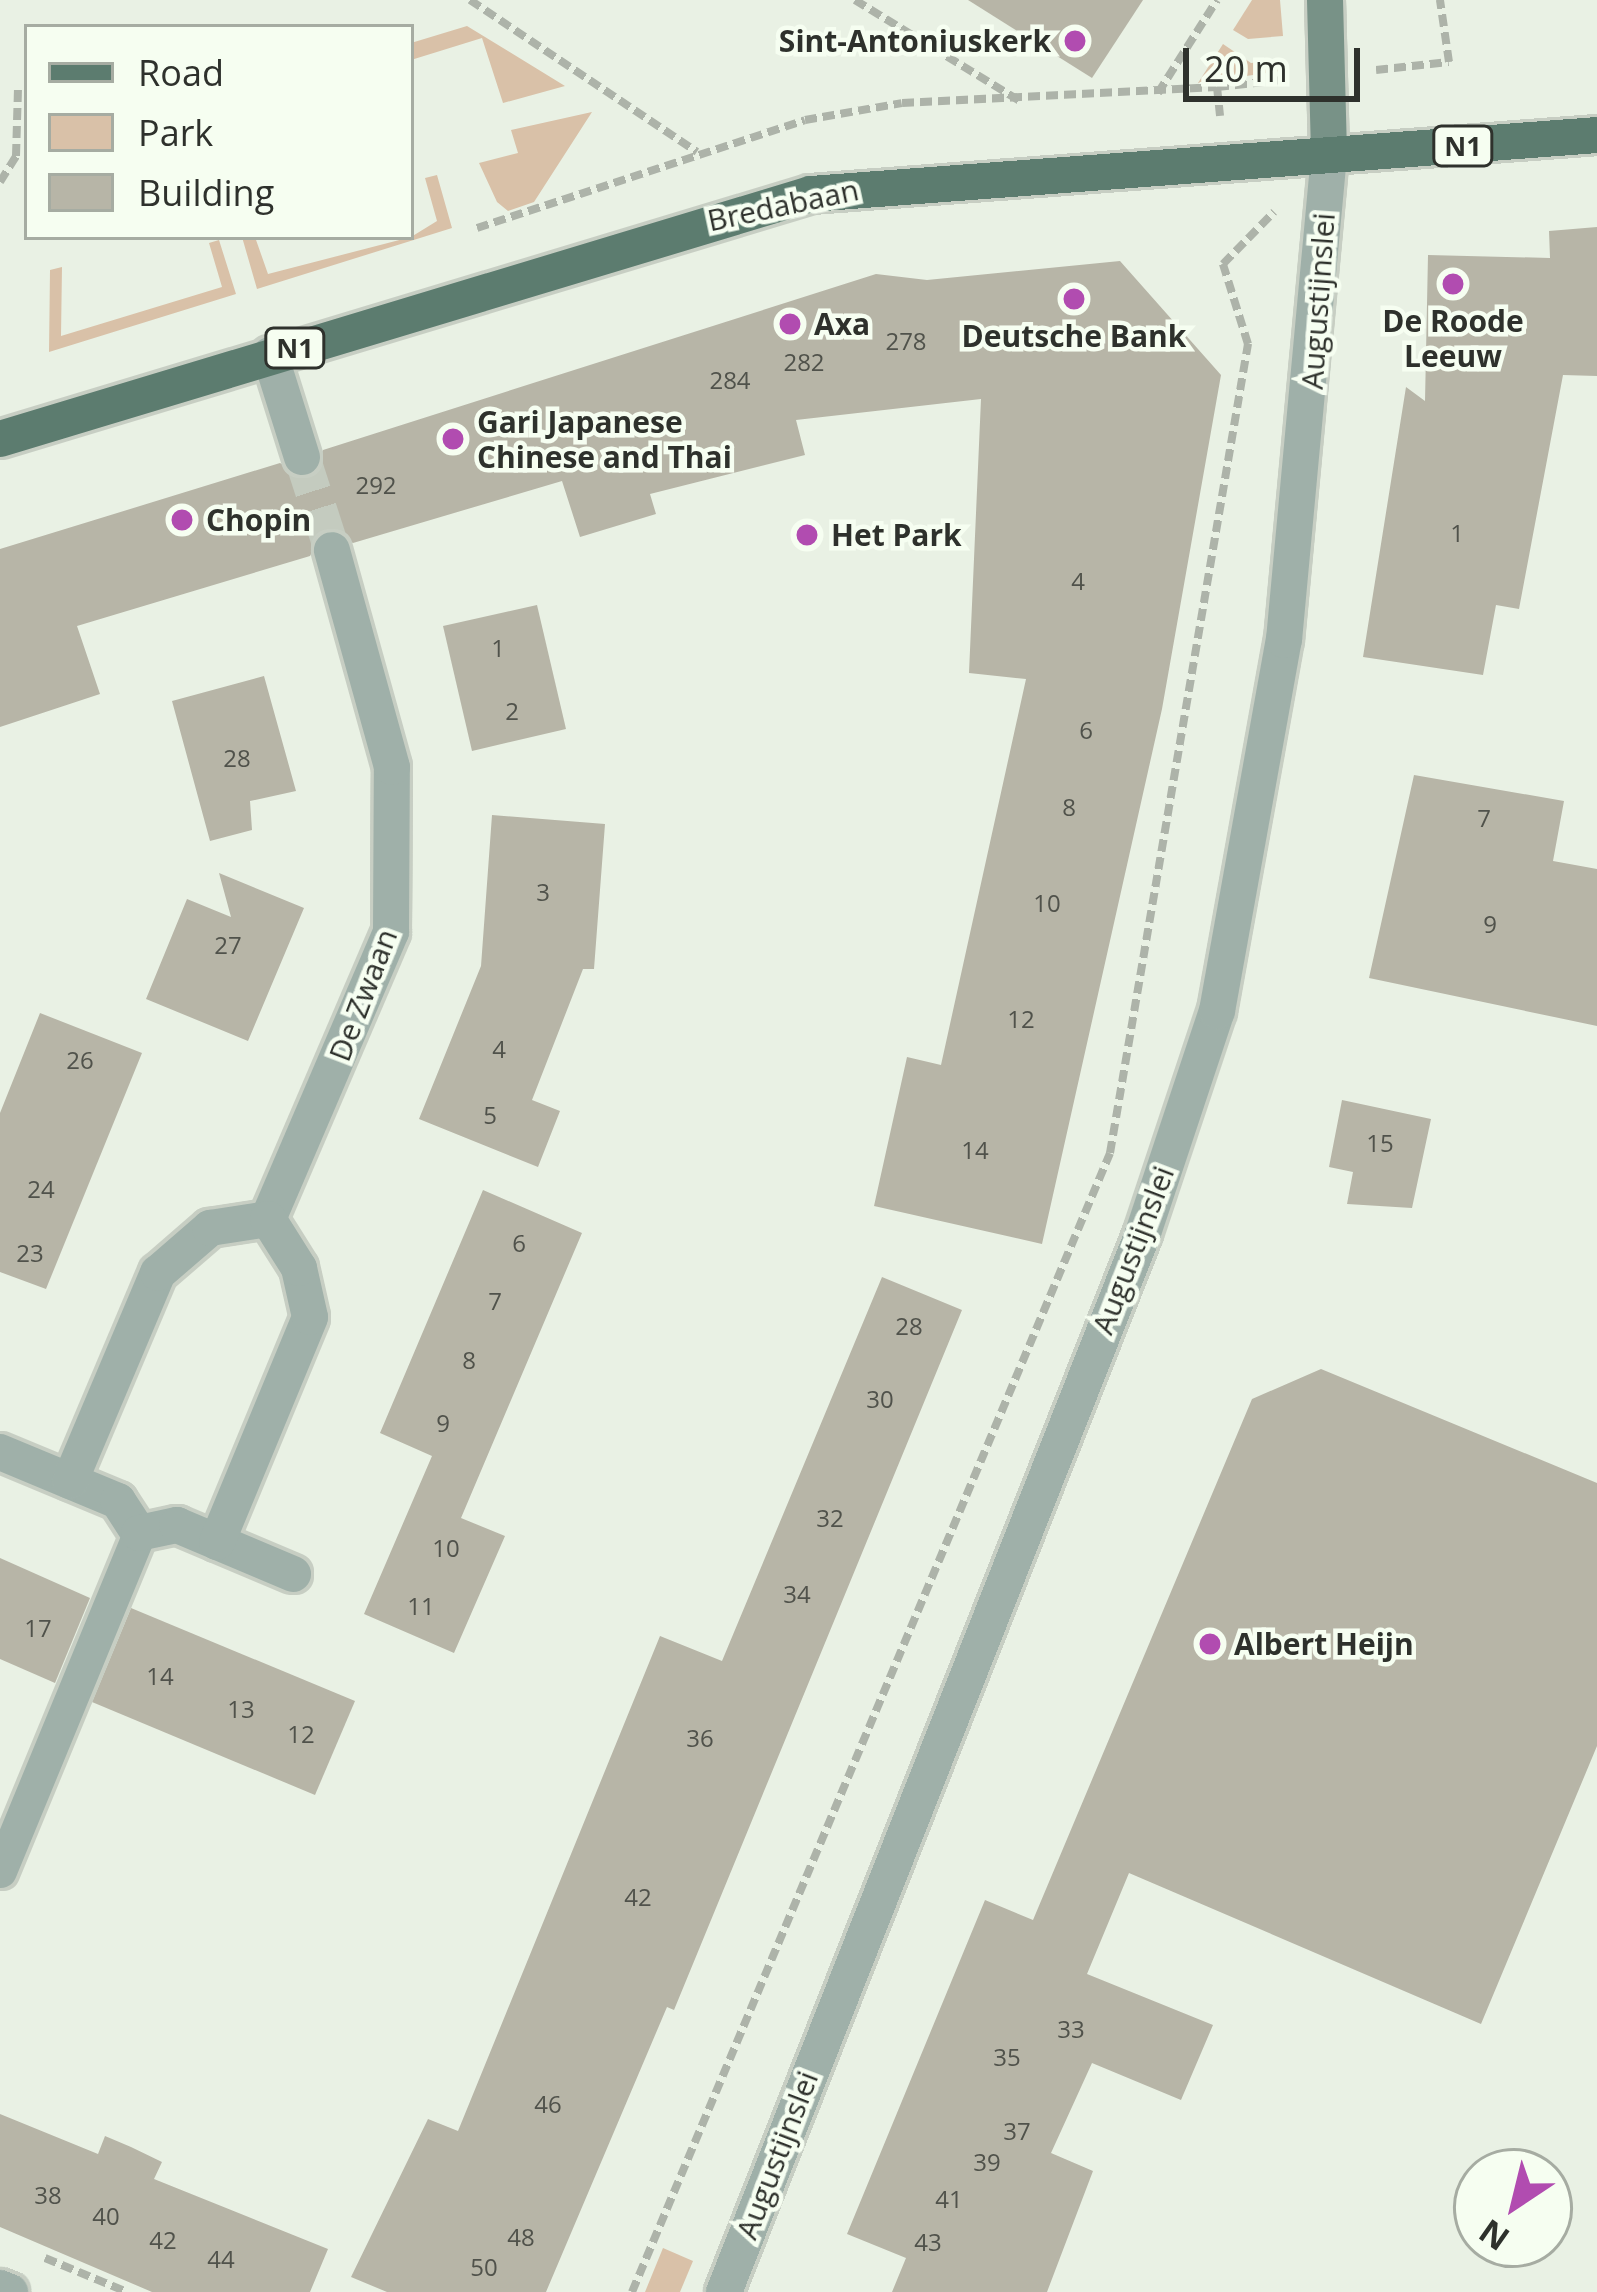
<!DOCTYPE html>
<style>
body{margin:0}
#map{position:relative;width:1597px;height:2292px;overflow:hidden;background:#e9f1e4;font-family:"Open Sans",sans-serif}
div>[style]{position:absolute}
.green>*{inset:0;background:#d9c1a8}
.building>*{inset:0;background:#b7b5a7}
.minor-tunnel>*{height:36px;margin-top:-18px;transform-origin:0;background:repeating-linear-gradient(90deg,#c4cbbf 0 36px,transparent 0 54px)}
.path>*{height:8px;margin-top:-4px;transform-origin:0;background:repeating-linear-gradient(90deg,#adb3a9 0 12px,transparent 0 18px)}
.roads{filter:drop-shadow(3px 0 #c7cec3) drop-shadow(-3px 0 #c7cec3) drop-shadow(0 3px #c7cec3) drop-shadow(0 -3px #c7cec3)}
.service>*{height:33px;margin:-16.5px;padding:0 16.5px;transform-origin:16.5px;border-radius:16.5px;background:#9fb0a9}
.minor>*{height:36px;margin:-18px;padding:0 18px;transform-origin:18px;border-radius:18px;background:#9fb0a9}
.tertiary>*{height:36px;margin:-18px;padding:0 18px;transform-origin:18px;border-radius:18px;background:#9fb0a9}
.secondary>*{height:36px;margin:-18px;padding:0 18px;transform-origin:18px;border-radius:18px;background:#789287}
.primary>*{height:36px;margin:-18px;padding:0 18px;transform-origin:18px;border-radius:18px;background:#5c7c6f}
.dots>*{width:33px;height:33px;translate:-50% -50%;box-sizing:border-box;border:6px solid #f6fef1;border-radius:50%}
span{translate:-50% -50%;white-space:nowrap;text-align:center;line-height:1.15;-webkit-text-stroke:9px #f6fef1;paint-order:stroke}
.number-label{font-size:24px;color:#50524b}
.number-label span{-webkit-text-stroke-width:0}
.shield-label span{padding:3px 9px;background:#f6fef1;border:3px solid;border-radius:9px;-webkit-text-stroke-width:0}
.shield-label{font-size:27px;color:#2e312c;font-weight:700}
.poi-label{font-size:30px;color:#2e312c;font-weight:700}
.right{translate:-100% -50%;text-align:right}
.left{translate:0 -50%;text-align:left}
.street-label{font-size:30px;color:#2e312c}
.legend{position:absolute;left:24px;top:24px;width:390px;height:216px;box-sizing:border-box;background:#f6fef1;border:3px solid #a6aca2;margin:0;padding:15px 21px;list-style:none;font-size:36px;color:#2e312c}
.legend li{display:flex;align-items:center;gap:24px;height:60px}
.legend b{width:60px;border:3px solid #a6aca2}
.north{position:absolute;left:1453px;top:2148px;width:120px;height:120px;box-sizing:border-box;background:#f6fef1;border:3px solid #a6aca2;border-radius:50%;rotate:215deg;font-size:33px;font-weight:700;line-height:48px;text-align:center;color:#2e312c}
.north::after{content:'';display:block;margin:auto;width:42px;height:54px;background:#b14cb0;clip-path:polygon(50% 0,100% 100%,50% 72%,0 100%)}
.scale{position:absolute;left:1183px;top:48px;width:177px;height:54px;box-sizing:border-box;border:6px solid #2e312c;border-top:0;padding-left:15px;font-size:36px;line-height:42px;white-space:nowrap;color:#2e312c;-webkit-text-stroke:9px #f6fef1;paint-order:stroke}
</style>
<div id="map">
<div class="green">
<div style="clip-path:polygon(1252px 0,1280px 0,1283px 36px,1248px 39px,1233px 30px)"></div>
<div style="clip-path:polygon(467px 26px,565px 86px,503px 103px,482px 38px,411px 60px,411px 43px)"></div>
<div style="clip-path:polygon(1223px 44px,1251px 63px,1283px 60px,1280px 71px,1198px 83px)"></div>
<div style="clip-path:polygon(592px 112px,534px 202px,508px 211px,497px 202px,479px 163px,518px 153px,511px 130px)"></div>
<div style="clip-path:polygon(437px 175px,452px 228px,257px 289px,242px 237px,255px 237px,268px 274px,411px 237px,437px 221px,425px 178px)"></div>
<div style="clip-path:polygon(219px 240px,236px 294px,49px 352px,50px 270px,62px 267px,61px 336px,222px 287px,209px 243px)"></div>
<div style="clip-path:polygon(663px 2248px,693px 2261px,680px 2292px,645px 2292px)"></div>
</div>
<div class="building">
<div style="clip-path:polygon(968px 0,1143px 0,1092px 78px)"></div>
<div style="clip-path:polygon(1597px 227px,1597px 376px,1563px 375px,1519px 609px,1496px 605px,1483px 675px,1363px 657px,1406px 387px,1425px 401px,1428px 255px,1550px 258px,1549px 231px)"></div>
<div style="clip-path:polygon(1120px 261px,1221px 375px,1162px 709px,1042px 1244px,874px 1206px,907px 1057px,941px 1065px,1026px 679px,969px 673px,981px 399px,796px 420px,805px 455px,650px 494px,656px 514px,580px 537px,562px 481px,353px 543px,325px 529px,310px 556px,77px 626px,100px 694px,0 727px,0 549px,280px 463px,308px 479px,323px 450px,876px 274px,927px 280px)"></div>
<div style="clip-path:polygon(537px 605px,566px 729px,472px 751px,443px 626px)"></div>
<div style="clip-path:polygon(264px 676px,296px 791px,250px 801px,252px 830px,210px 841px,172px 701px)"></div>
<div style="clip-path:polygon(1414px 775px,1564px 801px,1553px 861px,1597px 869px,1597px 1026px,1369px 978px)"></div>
<div style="clip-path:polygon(492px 815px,605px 824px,594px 969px,583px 969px,532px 1100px,560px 1111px,538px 1167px,419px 1119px,481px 966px)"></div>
<div style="clip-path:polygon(219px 873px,304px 908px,248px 1041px,146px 999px,187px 899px,231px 917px)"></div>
<div style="clip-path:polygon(40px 1013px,142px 1053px,46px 1289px,0 1272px,0 1113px)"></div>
<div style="clip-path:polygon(1342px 1100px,1431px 1119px,1412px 1208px,1347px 1204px,1353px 1172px,1329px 1167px)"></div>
<div style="clip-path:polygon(483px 1190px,582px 1233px,461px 1518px,505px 1536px,454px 1653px,364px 1614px,432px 1456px,380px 1433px)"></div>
<div style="clip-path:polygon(882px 1277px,962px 1310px,674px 2010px,667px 2007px,546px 2292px,387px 2292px,351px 2277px,428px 2119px,458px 2131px,660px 1636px,722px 1661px)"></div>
<div style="clip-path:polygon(1321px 1369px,1597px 1483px,1597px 1746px,1481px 2024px,1129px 1873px,1087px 1974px,1213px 2025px,1181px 2100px,1092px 2063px,1051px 2153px,1093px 2171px,1047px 2292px,892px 2292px,906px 2258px,847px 2234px,985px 1900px,1033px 1920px,1252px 1399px)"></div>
<div style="clip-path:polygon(0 1558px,90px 1598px,55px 1683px,0 1659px)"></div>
<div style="clip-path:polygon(131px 1608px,355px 1701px,315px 1795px,92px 1702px)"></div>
<div style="clip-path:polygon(0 2114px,98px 2154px,105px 2136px,131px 2147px,162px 2162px,154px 2179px,328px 2249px,310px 2292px,152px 2292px,0 2227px)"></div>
</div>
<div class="minor-tunnel">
<div style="left:302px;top:457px;width:98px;rotate:72.1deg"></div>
</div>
<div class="path">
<div style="left:470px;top:0;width:273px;rotate:33.8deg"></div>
<div style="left:855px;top:0;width:193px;rotate:31.5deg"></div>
<div style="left:1376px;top:70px;width:73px;rotate:-6.3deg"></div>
<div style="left:1449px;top:62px;width:63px;rotate:-98.3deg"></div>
<div style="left:1217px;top:87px;width:66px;rotate:-6.1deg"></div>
<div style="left:1158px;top:93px;width:110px;rotate:-57.6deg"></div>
<div style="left:0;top:182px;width:31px;rotate:-58deg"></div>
<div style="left:16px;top:156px;width:67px;rotate:-88.3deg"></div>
<div style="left:477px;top:228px;width:345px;rotate:-18.2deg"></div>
<div style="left:805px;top:120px;width:98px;rotate:-9.9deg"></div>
<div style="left:902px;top:103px;width:315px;rotate:-2.9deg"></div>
<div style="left:1217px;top:87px;width:29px;rotate:84deg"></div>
<div style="left:45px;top:2258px;width:89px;rotate:22.5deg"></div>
<div style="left:632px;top:2292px;width:1235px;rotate:-67.23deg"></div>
<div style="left:1110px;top:1153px;width:821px;rotate:-80.32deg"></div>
<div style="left:1248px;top:344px;width:84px;rotate:-107.4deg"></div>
<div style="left:1223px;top:264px;width:73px;rotate:-45.6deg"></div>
</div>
<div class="roads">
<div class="service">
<div style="left:0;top:1871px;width:365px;rotate:-67.6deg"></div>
</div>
<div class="minor">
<div style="left:270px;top:355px;width:107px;rotate:72.6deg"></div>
<div style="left:268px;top:1219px;width:312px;rotate:-66.8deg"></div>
<div style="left:391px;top:932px;width:165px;rotate:-89.7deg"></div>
<div style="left:392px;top:767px;width:225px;rotate:-105.5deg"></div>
<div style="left:0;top:1452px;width:128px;rotate:22.6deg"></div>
<div style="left:118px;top:1501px;width:38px;rotate:57deg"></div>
<div style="left:139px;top:1533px;width:39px;rotate:-12deg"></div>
<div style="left:177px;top:1525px;width:126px;rotate:22.9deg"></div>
<div style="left:70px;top:1481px;width:226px;rotate:-67.1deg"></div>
<div style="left:158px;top:1273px;width:69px;rotate:-40.9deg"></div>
<div style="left:210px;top:1228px;width:59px;rotate:-8.8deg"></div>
<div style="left:217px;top:1542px;width:243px;rotate:-67.5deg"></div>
<div style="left:310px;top:1317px;width:50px;rotate:-102.7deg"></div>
<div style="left:299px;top:1268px;width:58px;rotate:-122.3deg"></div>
<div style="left:0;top:2288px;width:11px;rotate:22deg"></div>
</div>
<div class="tertiary">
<div style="left:724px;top:2292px;width:1139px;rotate:-68.41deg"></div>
<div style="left:1143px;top:1233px;width:234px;rotate:-71.6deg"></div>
<div style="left:1217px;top:1011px;width:377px;rotate:-79.8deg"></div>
<div style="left:1284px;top:640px;width:488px;rotate:-84.7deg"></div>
</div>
<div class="secondary">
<div style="left:1325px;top:0;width:154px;rotate:88.5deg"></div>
</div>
<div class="primary">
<div style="left:0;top:439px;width:847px;rotate:-16.81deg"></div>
<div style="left:811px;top:194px;width:788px;rotate:-4.29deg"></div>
</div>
</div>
<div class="dots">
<div style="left:1075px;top:41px;background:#b14cb0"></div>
<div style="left:1453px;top:284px;background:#b14cb0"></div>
<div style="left:1074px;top:299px;background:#b14cb0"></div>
<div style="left:790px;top:324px;background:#b14cb0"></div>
<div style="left:453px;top:439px;background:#b14cb0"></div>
<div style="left:182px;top:520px;background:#b14cb0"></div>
<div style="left:807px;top:535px;background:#b14cb0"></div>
<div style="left:1210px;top:1644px;background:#b14cb0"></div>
</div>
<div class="number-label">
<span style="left:906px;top:341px">278</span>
<span style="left:804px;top:362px">282</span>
<span style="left:730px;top:380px">284</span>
<span style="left:376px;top:485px">292</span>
<span style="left:1457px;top:533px">1</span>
<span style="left:1078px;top:581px">4</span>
<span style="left:498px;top:648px">1</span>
<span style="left:512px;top:711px">2</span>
<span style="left:1086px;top:730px">6</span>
<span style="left:237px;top:758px">28</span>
<span style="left:1069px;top:807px">8</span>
<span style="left:1484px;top:818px">7</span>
<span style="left:543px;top:892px">3</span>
<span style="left:1047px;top:903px">10</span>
<span style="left:1490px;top:924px">9</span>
<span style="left:228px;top:945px">27</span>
<span style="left:1021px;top:1019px">12</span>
<span style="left:499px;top:1049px">4</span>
<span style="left:80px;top:1060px">26</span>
<span style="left:490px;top:1115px">5</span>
<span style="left:1380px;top:1143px">15</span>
<span style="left:975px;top:1150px">14</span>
<span style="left:41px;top:1189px">24</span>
<span style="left:519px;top:1243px">6</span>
<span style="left:30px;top:1253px">23</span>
<span style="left:495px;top:1301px">7</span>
<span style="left:909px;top:1326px">28</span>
<span style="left:469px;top:1360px">8</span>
<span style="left:880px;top:1399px">30</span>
<span style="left:443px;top:1423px">9</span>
<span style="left:830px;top:1518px">32</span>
<span style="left:446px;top:1548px">10</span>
<span style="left:797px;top:1594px">34</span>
<span style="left:421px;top:1606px">11</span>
<span style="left:38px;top:1628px">17</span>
<span style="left:160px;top:1676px">14</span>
<span style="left:241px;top:1709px">13</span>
<span style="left:301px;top:1734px">12</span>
<span style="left:700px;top:1738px">36</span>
<span style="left:638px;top:1897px">42</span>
<span style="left:1071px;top:2029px">33</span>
<span style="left:1007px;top:2057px">35</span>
<span style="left:548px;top:2104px">46</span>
<span style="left:1017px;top:2131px">37</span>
<span style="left:987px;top:2162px">39</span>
<span style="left:48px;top:2195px">38</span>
<span style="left:949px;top:2199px">41</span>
<span style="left:106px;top:2216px">40</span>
<span style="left:521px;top:2237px">48</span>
<span style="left:163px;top:2240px">42</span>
<span style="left:928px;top:2242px">43</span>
<span style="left:221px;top:2259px">44</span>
<span style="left:484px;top:2267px">50</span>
</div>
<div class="shield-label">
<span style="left:1463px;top:146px">N1</span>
<span style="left:295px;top:348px">N1</span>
</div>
<div class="poi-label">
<span class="right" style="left:1051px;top:41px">Sint-Antoniuskerk</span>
<span style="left:1453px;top:338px">De Roode<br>Leeuw</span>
<span class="left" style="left:814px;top:324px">Axa</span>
<span style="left:1074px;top:336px">Deutsche Bank</span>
<span class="left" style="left:477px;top:439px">Gari Japanese<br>Chinese and Thai</span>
<span class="left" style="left:206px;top:520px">Chopin</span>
<span class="left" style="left:831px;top:535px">Het Park</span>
<span class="left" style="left:1234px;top:1644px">Albert Heijn</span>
</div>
<div class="street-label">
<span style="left:783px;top:205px;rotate:-12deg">Bredabaan</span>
<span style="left:1318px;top:301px;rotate:-86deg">Augustijnslei</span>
<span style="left:363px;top:995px;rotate:-69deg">De Zwaan</span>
<span style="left:1133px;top:1250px;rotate:-69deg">Augustijnslei</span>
<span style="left:777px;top:2155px;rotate:-69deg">Augustijnslei</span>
</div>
<ul class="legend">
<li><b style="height:15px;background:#5c7c6f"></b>Road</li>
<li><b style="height:33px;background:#d9c1a8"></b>Park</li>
<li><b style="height:33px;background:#b7b5a7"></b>Building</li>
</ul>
<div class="north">N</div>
<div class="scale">20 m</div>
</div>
